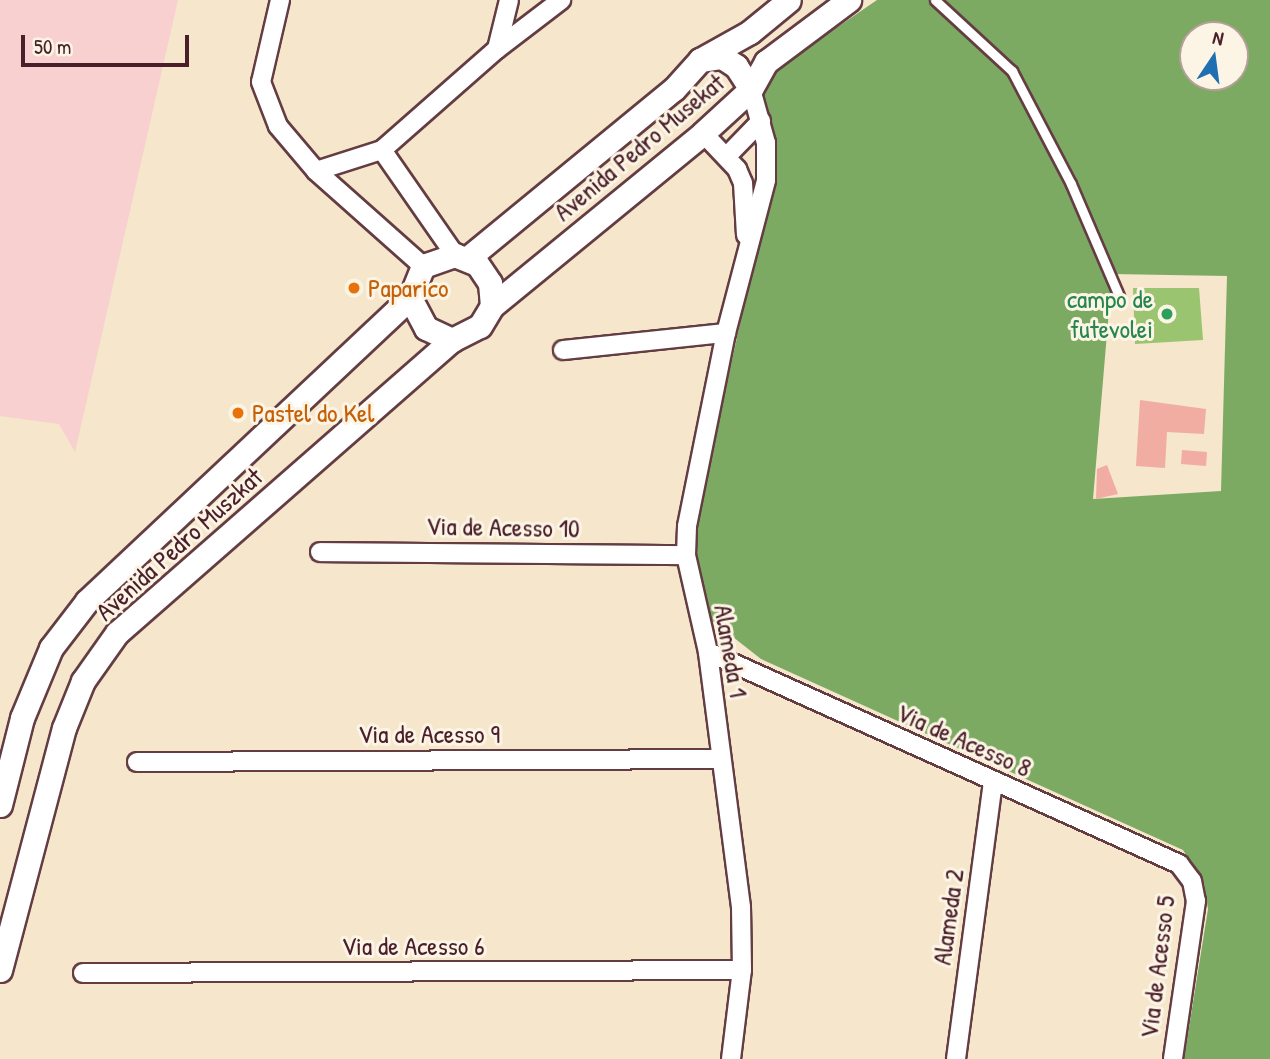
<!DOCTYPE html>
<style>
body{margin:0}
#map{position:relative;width:1270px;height:1059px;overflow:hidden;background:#f5e6cc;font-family:"Patrick Hand",sans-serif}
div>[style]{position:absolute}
.built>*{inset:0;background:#f7d0cf}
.green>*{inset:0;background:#9bc470}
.forest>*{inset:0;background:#7caa62}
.building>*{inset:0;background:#f2ada2}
.roads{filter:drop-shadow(2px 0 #643d43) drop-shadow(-2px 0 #643d43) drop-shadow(0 2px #643d43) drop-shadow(0 -2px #643d43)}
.service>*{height:9px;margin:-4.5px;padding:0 4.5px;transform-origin:4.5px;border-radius:4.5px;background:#fff}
.minor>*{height:18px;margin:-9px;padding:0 9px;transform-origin:9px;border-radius:9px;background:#fff}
.tertiary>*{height:23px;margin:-11.5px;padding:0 11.5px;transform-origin:11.5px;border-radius:11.5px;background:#fff}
.dots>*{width:19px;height:19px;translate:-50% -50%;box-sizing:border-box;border:4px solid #fcf5e5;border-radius:50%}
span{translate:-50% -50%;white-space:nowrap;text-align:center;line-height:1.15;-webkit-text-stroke:6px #fcf5e5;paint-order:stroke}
.street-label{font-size:26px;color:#4a1f2b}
.food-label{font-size:26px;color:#c56008}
.left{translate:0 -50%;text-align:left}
.leisure-label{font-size:26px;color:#27864d}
.right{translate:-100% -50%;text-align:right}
.north{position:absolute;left:1179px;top:21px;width:70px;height:70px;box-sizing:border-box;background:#fcf5e5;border:2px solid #b59f9b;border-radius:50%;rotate:13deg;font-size:19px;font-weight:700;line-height:28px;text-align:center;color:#4a1f2b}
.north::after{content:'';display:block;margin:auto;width:24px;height:32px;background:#1f6fb2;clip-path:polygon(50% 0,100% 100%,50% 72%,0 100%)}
.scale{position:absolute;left:21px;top:35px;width:168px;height:32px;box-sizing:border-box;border:4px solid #4a1f2b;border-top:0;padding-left:9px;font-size:21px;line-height:24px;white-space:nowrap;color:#4a1f2b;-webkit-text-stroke:5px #fcf5e5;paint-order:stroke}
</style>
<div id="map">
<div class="built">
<div style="clip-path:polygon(0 0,178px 0,75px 452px,59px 424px,0 416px)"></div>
</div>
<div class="green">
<div style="clip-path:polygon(1133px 288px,1199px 288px,1203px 340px,1135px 344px)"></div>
</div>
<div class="forest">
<div style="clip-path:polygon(evenodd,877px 0,1270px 0,1270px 1059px,1184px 1059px,1208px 909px,1204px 883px,1183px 850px,761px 659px,705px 615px,694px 551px,697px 519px,769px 192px,757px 92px,769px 74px,877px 0,1193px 35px,1235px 35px,1235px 77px,1193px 77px,1193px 35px,877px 0,1112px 274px,1227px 276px,1221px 491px,1093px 499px,1112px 274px)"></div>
</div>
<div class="building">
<div style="clip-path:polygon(1140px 400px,1206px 409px,1204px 434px,1167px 432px,1165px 468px,1136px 466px)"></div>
<div style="clip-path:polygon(1182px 450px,1207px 452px,1206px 466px,1181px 464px)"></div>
<div style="clip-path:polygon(1107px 465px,1118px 494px,1096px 499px,1097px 469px)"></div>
</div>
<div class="roads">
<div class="service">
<div style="left:935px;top:0;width:105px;rotate:42.7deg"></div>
<div style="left:1012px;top:71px;width:127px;rotate:62.4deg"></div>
<div style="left:1071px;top:184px;width:122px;rotate:66.8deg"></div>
</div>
<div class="minor">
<div style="left:280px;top:0;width:84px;rotate:103deg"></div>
<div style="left:261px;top:82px;width:47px;rotate:68.9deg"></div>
<div style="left:278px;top:126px;width:59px;rotate:49.8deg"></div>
<div style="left:316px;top:171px;width:143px;rotate:41.6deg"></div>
<div style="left:497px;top:49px;width:50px;rotate:-76.2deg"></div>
<div style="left:703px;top:133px;width:50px;rotate:46.6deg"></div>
<div style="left:737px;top:169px;width:15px;rotate:67deg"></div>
<div style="left:743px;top:183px;width:52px;rotate:86.7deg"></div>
<div style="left:382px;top:150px;width:128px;rotate:55.2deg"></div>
<div style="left:727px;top:156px;width:49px;rotate:-45.8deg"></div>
<div style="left:316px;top:171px;width:69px;rotate:-17.7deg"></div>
<div style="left:382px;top:150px;width:153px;rotate:-41.3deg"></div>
<div style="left:497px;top:49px;width:81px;rotate:-37.4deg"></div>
<div style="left:563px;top:350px;width:164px;rotate:-6deg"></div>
<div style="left:320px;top:552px;width:366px;rotate:0.5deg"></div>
<div style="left:708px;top:652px;width:517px;rotate:24.23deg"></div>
<div style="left:1179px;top:864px;width:21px;rotate:53deg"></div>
<div style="left:1192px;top:881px;width:20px;rotate:79deg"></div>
<div style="left:1196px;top:901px;width:160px;rotate:98.3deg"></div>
<div style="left:137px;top:762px;width:584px;rotate:-0.29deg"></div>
<div style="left:83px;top:973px;width:659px;rotate:-0.26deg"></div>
<div style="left:731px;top:1059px;width:90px;rotate:-83deg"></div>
<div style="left:742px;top:970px;width:63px;rotate:-90.9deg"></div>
<div style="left:741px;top:907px;width:257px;rotate:-97.4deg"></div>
<div style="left:708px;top:652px;width:99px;rotate:-102.8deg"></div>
<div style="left:686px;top:555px;width:29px;rotate:-88deg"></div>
<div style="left:687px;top:526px;width:197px;rotate:-78.6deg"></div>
<div style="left:726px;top:333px;width:158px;rotate:-75.3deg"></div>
<div style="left:766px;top:180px;width:37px;rotate:-90deg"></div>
<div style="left:766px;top:143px;width:56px;rotate:-105.5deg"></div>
<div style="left:956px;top:1059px;width:278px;rotate:-82.4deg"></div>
</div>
<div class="tertiary">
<div style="left:700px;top:60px;width:22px;rotate:-8deg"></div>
<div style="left:722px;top:57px;width:17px;rotate:33deg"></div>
<div style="left:736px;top:66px;width:27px;rotate:57deg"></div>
<div style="left:468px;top:258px;width:266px;rotate:-39.4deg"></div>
<div style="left:674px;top:89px;width:39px;rotate:-48deg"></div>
<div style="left:700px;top:60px;width:57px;rotate:-29.2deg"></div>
<div style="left:750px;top:32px;width:50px;rotate:-39.4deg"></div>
<div style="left:492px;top:306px;width:273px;rotate:-39.3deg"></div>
<div style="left:703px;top:133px;width:65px;rotate:-42.5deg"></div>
<div style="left:751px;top:89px;width:31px;rotate:-61deg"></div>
<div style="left:766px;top:62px;width:104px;rotate:-36.8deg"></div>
<div style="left:0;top:805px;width:90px;rotate:-75.8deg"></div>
<div style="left:22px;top:718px;width:76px;rotate:-67.5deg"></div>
<div style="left:51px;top:648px;width:59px;rotate:-52.5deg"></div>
<div style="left:87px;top:601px;width:443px;rotate:-43.2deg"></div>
<div style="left:0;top:970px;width:250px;rotate:-75.2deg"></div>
<div style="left:64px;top:728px;width:51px;rotate:-68deg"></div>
<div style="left:83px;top:681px;width:59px;rotate:-54.7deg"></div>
<div style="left:117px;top:633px;width:445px;rotate:-41.2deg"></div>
<div style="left:452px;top:340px;width:31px;rotate:-27deg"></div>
<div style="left:480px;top:326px;width:23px;rotate:-59deg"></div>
<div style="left:492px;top:306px;width:23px;rotate:-95deg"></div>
<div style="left:490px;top:283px;width:23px;rotate:-124deg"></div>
<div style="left:477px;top:264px;width:24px;rotate:-158deg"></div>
<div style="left:455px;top:255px;width:34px;rotate:161deg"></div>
<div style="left:423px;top:266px;width:35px;rotate:112deg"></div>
<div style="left:410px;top:298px;width:34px;rotate:62deg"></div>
<div style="left:426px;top:328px;width:29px;rotate:25deg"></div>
</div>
</div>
<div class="dots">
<div style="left:354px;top:288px;background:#e8710a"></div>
<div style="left:1167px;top:314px;background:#2e9e5b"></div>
<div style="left:238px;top:413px;background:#e8710a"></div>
</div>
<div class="street-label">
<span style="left:639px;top:147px;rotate:-40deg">Avenida Pedro Musekat</span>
<span style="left:503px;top:527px;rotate:1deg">Via de Acesso 10</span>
<span style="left:179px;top:544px;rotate:-42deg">Avenida Pedro Muszkat</span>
<span style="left:731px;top:651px;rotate:80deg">Alameda 1</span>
<span style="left:429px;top:734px">Via de Acesso 9</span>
<span style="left:964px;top:740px;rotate:24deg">Via de Acesso 8</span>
<span style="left:948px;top:917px;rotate:-82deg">Alameda 2</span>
<span style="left:413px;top:946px">Via de Acesso 6</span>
<span style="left:1157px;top:967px;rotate:-83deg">Via de Acesso 5</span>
</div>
<div class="food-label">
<span class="left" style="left:368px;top:288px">Paparico</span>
<span class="left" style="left:252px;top:413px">Pastel do Kel</span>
</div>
<div class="leisure-label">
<span class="right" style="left:1153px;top:314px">campo de<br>futevolei</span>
</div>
<div class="north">N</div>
<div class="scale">50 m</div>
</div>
